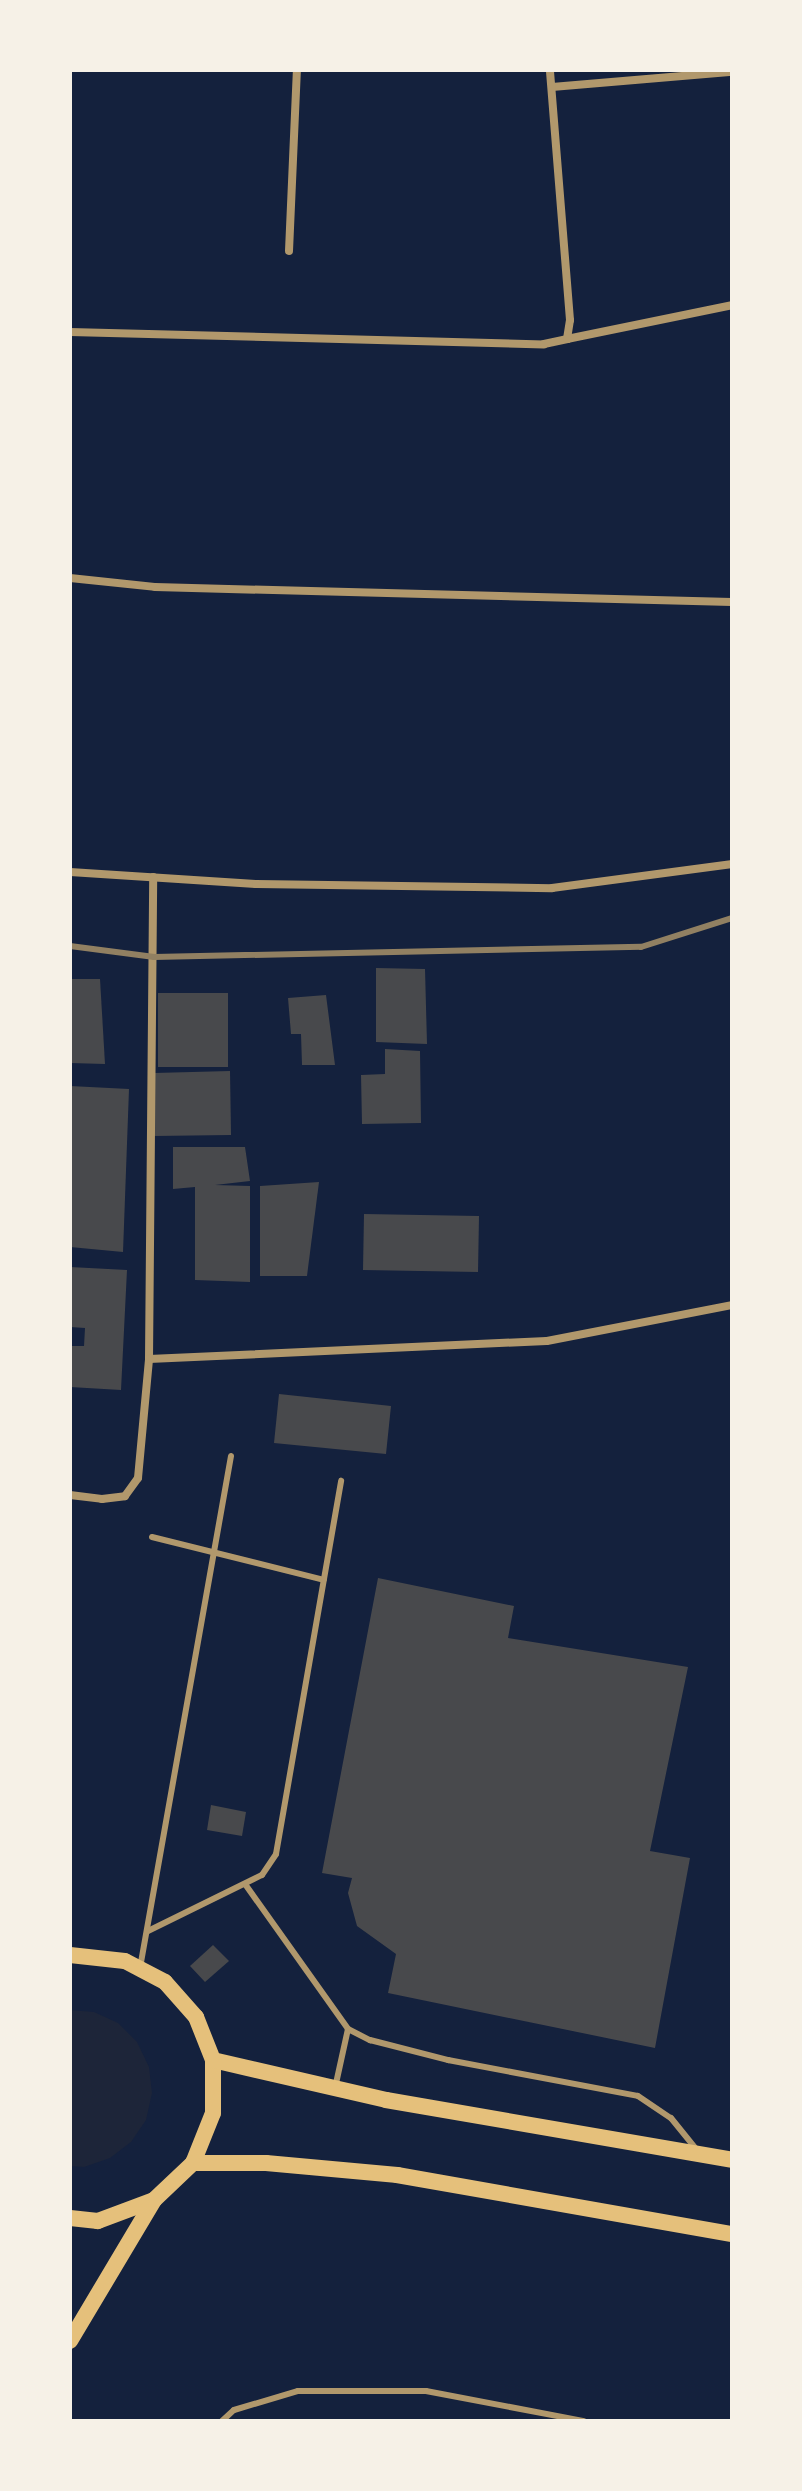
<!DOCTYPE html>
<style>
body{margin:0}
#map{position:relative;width:802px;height:2491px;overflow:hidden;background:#14213d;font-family:"Open Sans",sans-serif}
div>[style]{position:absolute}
.green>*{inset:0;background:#1d2539}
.building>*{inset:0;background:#48494c}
.service>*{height:6px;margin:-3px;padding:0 3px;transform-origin:3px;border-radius:3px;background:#b1986c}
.minor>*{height:8px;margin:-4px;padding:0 4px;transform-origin:4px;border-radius:4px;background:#b1986c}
.secondary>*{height:16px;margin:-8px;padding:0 8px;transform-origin:8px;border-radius:8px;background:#e5c07b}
.rail>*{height:6px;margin:-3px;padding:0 3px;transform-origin:3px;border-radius:3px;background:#918062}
span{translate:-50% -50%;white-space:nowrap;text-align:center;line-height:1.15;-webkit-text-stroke:8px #f6f1e7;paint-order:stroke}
.frame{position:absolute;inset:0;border:72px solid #f6f1e7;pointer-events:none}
</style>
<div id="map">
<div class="green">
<div style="clip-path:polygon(70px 2010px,94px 2012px,118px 2023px,137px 2042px,149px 2067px,152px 2093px,146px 2120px,131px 2142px,110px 2158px,84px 2167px,70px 2166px)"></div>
</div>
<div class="building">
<div style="clip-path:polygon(376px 968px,425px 969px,427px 1044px,376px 1042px)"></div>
<div style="clip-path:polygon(70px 979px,100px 979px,105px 1064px,70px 1063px)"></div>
<div style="clip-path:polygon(158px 993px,228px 993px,228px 1067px,158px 1067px)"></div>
<div style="clip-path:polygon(326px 995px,335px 1065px,302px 1065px,301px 1034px,291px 1034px,288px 998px)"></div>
<div style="clip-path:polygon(385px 1049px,420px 1051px,421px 1123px,362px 1124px,361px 1075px,385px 1074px)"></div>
<div style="clip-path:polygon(230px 1071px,231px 1135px,154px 1136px,154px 1073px)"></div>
<div style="clip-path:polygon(70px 1086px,129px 1089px,123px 1252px,70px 1247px)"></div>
<div style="clip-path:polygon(173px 1147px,245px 1147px,250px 1181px,215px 1185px,250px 1186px,250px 1282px,195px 1280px,195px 1187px,173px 1189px)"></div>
<div style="clip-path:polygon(319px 1182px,307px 1276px,260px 1276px,260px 1186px)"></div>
<div style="clip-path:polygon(364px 1214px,479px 1216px,478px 1272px,363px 1270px)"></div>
<div style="clip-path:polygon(70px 1267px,127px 1270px,121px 1390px,70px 1387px,70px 1346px,84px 1346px,85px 1328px,70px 1327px)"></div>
<div style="clip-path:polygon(279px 1394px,391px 1406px,386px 1454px,274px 1443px)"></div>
<div style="clip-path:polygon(378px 1578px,514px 1606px,508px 1638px,688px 1667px,650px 1851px,690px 1858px,655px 2048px,388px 1993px,396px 1954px,357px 1926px,348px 1893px,352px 1878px,322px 1873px)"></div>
<div style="clip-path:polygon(211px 1805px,246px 1812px,242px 1836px,207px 1830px)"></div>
<div style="clip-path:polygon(213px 1945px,229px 1961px,205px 1982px,190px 1966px)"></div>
</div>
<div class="service">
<div style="left:152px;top:1537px;width:177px;rotate:14deg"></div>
<div style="left:245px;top:1884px;width:178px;rotate:54.6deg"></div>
<div style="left:348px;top:2029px;width:25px;rotate:27deg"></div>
<div style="left:370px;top:2040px;width:81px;rotate:14.4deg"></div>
<div style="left:448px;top:2060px;width:193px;rotate:10.7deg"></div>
<div style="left:638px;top:2096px;width:40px;rotate:34deg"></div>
<div style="left:671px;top:2118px;width:40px;rotate:51deg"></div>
<div style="left:148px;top:1931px;width:127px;rotate:-26.2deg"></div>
<div style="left:262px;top:1875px;width:25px;rotate:-56deg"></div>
<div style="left:276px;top:1854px;width:379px;rotate:-80.1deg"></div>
<div style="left:140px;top:1968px;width:520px;rotate:-79.92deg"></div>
<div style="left:335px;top:2088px;width:60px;rotate:-77.6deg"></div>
<div style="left:222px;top:2421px;width:16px;rotate:-43deg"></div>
<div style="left:234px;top:2410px;width:67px;rotate:-16.5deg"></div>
<div style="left:298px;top:2391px;width:128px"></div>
<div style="left:426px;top:2391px;width:161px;rotate:10.8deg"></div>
</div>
<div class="minor">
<div style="left:552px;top:87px;width:181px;rotate:-4.8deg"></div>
<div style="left:289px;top:251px;width:181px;rotate:-87.5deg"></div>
<div style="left:70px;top:332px;width:474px;rotate:1.5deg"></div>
<div style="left:544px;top:344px;width:24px;rotate:-12deg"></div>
<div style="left:567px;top:339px;width:19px;rotate:-81deg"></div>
<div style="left:570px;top:320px;width:251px;rotate:-94.6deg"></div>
<div style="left:567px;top:339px;width:168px;rotate:-11.6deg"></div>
<div style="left:70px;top:578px;width:85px;rotate:6deg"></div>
<div style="left:155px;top:587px;width:577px;rotate:1.49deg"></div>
<div style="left:70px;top:872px;width:186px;rotate:3.7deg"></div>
<div style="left:256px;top:884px;width:296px;rotate:0.8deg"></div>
<div style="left:552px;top:888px;width:182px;rotate:-7.6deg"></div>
<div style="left:149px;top:1359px;width:482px;rotate:-89.5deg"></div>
<div style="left:70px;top:1495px;width:32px;rotate:7deg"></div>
<div style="left:102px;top:1499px;width:23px;rotate:-7deg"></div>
<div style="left:125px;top:1496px;width:22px;rotate:-54deg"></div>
<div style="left:138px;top:1478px;width:120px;rotate:-84.7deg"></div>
<div style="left:149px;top:1359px;width:398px;rotate:-2.6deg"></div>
<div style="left:547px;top:1341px;width:188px;rotate:-11deg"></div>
</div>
<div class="secondary">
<div style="left:70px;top:1955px;width:55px;rotate:6.2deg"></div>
<div style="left:125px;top:1961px;width:45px;rotate:27.7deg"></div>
<div style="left:165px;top:1982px;width:47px;rotate:48.5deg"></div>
<div style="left:196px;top:2017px;width:46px;rotate:68.4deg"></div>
<div style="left:213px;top:2060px;width:53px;rotate:90deg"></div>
<div style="left:213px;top:2113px;width:54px;rotate:111.8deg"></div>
<div style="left:193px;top:2163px;width:54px;rotate:136.5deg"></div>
<div style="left:154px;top:2200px;width:60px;rotate:159.4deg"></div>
<div style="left:98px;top:2221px;width:28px;rotate:-174deg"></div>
<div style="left:213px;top:2060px;width:178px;rotate:13deg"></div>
<div style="left:386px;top:2100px;width:351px;rotate:9.8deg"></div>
<div style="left:193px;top:2163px;width:73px"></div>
<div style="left:266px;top:2163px;width:132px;rotate:5.2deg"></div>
<div style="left:397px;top:2175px;width:340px;rotate:10deg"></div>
<div style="left:70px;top:2341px;width:164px;rotate:-59.2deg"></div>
</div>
<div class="rail">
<div style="left:70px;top:946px;width:85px;rotate:7.5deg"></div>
<div style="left:154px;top:957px;width:487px;rotate:-1.2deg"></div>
<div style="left:641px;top:947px;width:96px;rotate:-17.7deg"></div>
</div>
<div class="frame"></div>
</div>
